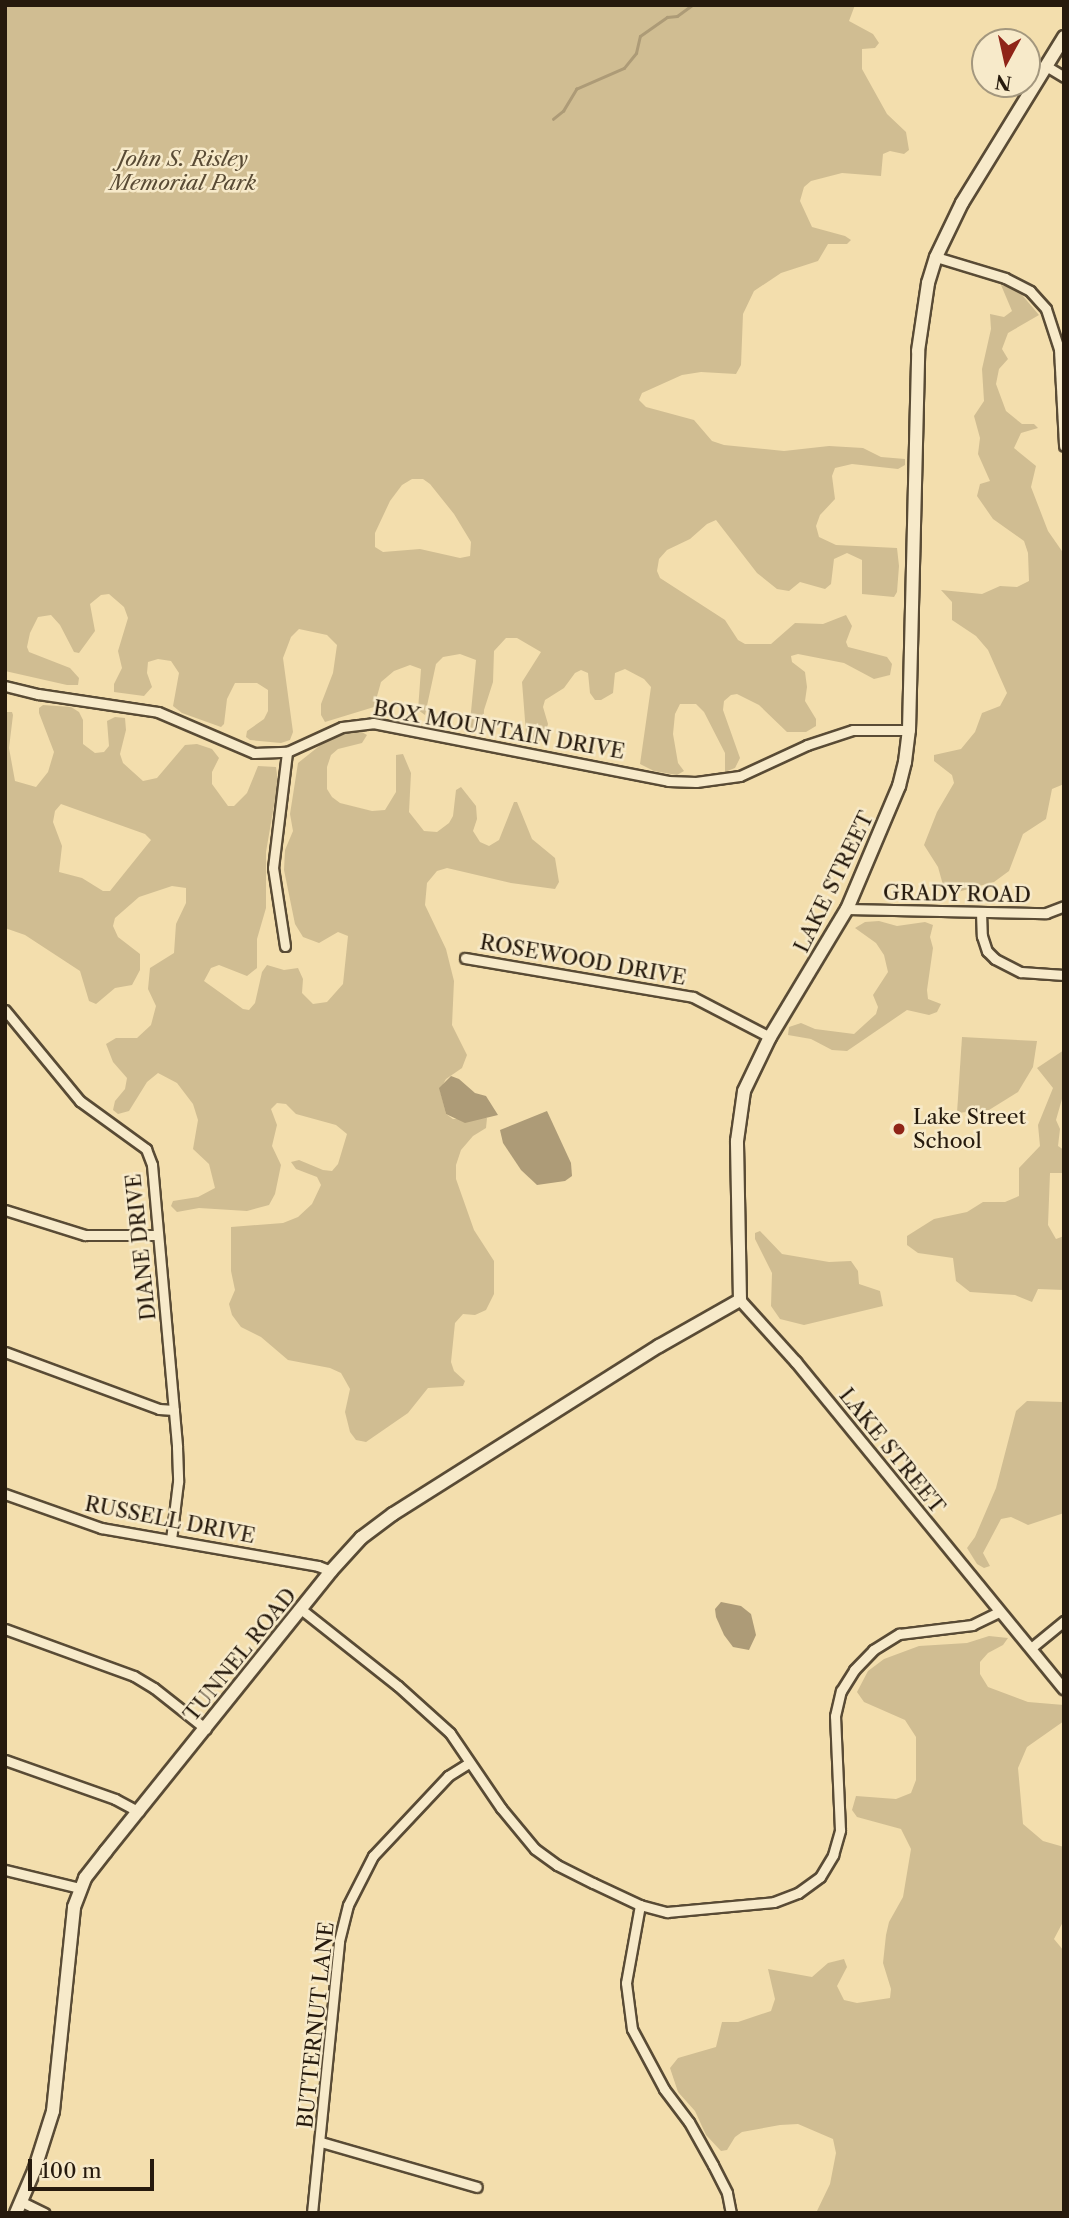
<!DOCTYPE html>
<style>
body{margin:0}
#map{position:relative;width:1069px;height:2218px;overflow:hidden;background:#f3dead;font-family:"Libre Caslon Text",serif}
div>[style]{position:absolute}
.green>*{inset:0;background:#d0bd92}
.water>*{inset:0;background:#ad9b77}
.stream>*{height:2.5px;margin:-1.25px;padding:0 1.25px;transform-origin:1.25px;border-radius:1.25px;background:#ad9b77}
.roads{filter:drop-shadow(2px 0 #594b35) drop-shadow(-2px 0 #594b35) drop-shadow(0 2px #594b35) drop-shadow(0 -2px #594b35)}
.minor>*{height:9px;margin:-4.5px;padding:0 4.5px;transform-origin:4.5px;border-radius:4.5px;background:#f7eaca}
.tertiary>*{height:10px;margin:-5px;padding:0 5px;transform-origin:5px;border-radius:5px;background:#f7eaca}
.secondary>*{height:12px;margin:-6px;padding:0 6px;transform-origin:6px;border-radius:6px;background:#f7eaca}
.dots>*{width:19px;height:19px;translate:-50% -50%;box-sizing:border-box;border:4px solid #f7eaca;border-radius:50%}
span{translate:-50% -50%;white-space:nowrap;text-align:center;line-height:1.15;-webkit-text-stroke:5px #f7eaca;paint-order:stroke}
.park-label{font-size:21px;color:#594b35;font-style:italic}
.street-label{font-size:21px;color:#261a0d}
.poi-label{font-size:21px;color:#261a0d}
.left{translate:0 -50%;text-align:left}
.frame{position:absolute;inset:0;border:7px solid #261a0d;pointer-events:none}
.north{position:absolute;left:971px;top:28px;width:70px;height:70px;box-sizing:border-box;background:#f7eaca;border:2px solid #a3977e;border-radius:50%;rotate:188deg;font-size:19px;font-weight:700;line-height:28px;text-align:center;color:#261a0d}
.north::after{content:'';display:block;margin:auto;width:24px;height:32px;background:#8f2418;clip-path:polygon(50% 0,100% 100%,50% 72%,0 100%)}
.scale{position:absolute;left:28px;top:2159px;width:126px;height:32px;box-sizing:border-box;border:4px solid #261a0d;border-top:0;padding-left:9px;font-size:21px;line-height:24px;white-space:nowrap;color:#261a0d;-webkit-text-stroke:5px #f7eaca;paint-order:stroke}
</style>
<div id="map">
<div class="green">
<div style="clip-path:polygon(evenodd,5px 5px,855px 5px,849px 21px,873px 34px,879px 43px,875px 48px,862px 49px,862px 69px,887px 114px,906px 132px,909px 150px,904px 154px,890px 151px,883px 154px,881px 176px,842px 173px,811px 181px,804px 187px,800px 201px,812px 227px,845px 236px,851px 240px,847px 244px,828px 244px,818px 261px,781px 273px,754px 291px,743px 314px,741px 365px,736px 374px,701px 372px,682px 375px,642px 393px,639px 400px,646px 407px,694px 420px,712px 441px,724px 445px,784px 451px,829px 446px,863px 448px,881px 457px,905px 459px,905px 465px,898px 469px,852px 464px,835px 468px,832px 476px,835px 499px,820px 515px,816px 526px,819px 537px,836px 545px,897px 548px,899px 566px,897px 592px,894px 597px,862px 594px,862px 560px,847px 553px,834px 559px,831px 584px,825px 589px,800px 582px,789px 591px,777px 589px,757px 573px,716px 520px,707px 524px,690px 539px,667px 550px,659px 559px,657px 571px,660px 578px,725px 620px,738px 640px,745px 644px,771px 644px,795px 623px,823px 624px,846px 615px,852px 626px,846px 642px,848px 647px,887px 657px,892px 664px,890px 675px,874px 679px,844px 663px,798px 654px,791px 656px,792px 662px,805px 672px,807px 687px,805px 701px,816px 719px,816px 726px,806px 732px,787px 732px,759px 705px,737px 694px,731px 695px,724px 701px,723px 710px,740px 758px,735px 768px,725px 772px,725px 753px,704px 712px,696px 704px,680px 704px,675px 714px,673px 734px,678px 763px,684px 771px,677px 775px,654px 771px,640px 764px,651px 687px,644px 679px,625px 669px,615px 673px,613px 693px,601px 700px,595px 700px,590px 693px,588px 673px,581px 670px,575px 673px,564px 688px,545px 700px,543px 707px,548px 724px,544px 738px,537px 742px,530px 740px,526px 733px,522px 682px,541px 652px,517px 638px,506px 638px,494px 651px,493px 682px,484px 710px,483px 727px,475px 729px,470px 727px,470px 722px,476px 660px,460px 654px,443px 657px,436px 664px,425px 715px,418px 710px,421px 669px,410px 665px,394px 671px,381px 682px,374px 707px,325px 722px,321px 715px,321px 704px,333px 673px,337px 645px,327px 635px,299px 629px,291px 637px,283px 658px,293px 732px,290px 740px,281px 743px,250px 740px,246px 737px,247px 731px,264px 719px,268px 711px,268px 690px,257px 683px,235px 683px,227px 699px,224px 724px,221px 727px,182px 713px,173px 706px,179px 673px,171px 661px,158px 659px,148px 662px,147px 673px,152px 687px,144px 696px,114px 692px,114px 684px,122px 668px,118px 651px,128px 618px,124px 607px,109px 594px,101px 595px,90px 604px,95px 631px,79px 653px,74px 652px,60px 625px,51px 615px,38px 617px,30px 633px,27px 647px,29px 652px,70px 668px,79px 678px,78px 685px,67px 685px,5px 671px,5px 5px,412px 479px,423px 479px,430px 484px,454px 514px,471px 542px,470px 556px,460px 558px,420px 549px,383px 552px,375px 547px,375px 533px,390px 501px,402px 485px,412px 479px)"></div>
<div style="clip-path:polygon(1001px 285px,1017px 289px,1039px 315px,1008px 333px,1002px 349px,1008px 359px,999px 369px,996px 384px,1006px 411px,1022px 424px,1034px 424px,1038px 428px,1021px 433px,1014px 448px,1036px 466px,1031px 487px,1048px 531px,1064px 554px,1064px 784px,1052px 789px,1046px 819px,1023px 834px,1009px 871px,994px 882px,954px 893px,943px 885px,938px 867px,924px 845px,937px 812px,954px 783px,952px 775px,934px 761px,934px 755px,961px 749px,975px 732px,982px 713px,1000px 706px,1007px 693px,988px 650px,976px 636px,952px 620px,952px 602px,941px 590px,982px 594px,1000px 586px,1017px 587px,1029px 581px,1028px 553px,1024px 541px,993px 519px,977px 496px,980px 484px,990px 481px,978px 454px,980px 438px,974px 416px,984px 401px,982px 369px,991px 329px,990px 314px,1004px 317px,1012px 311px)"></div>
<div style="clip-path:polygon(evenodd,43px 705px,71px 707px,79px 712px,83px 720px,83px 744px,95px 753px,104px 752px,109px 746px,107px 721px,115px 717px,125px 718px,126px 730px,120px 754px,123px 763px,143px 781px,157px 778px,185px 745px,197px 744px,212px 749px,219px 758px,212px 772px,212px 784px,228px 806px,234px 806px,247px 793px,258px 766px,276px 767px,278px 782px,266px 852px,266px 908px,257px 939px,257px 968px,247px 976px,219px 965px,211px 968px,204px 981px,243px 1009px,249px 1010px,255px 1003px,262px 972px,267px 965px,284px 970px,298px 968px,303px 979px,302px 993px,313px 1004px,327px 1002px,343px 984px,348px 936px,338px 932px,319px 943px,303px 937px,295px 924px,284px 870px,285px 850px,293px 831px,290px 814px,298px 763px,323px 743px,350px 732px,360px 731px,367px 735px,362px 743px,338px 749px,331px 755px,327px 767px,327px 789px,332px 797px,340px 803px,372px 811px,385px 810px,396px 792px,396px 755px,403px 754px,411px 773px,409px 812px,424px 831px,437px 832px,449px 823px,453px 816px,456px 790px,461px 787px,476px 806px,477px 819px,473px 831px,480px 842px,489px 846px,499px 840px,514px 802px,517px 802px,532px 839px,555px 858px,559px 882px,555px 889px,511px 883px,447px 868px,437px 871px,427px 883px,425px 905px,446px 949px,454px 981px,452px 1025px,467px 1055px,462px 1068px,446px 1079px,440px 1090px,446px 1114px,453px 1119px,487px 1118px,486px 1128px,473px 1136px,461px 1150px,456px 1165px,456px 1179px,474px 1230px,494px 1261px,494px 1294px,486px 1310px,475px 1315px,463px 1314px,455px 1323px,451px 1362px,454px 1371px,465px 1381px,463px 1386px,428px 1388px,408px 1413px,366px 1442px,356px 1440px,350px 1432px,345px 1412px,350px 1389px,341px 1373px,330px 1368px,288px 1360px,261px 1337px,241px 1327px,232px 1315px,229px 1304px,235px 1290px,231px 1271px,231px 1227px,283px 1223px,298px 1217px,312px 1204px,321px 1185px,317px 1177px,296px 1169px,291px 1162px,299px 1160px,323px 1170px,332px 1171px,338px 1164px,347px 1134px,336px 1125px,296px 1114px,286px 1104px,277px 1103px,271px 1109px,277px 1125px,272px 1146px,281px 1165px,275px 1194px,269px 1205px,247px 1211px,199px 1208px,177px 1212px,171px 1206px,173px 1201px,198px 1197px,215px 1188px,209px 1164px,193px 1149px,198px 1120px,193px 1104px,177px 1083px,158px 1073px,147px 1082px,129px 1111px,118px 1114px,113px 1110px,115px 1101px,125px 1089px,127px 1078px,113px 1062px,106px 1044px,116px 1038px,137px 1038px,151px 1025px,156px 1006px,148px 989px,150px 968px,174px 953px,176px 924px,186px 903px,186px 888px,172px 886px,139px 897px,115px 918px,113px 926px,118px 937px,140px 954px,140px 970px,132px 985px,115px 988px,96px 1004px,89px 1001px,80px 971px,25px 935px,5px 928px,5px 712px,12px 712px,13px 715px,9px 748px,15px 781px,36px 787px,48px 772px,54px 752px,39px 713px,39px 708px,43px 705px,61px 804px,145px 834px,151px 840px,110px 891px,103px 891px,82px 878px,59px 872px,62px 846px,53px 822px,55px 811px,61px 804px)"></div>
<div style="clip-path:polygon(879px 921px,897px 926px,925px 922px,933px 925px,930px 937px,933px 948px,927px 990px,928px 999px,941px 1004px,937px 1012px,929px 1015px,907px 1010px,847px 1051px,832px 1050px,811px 1039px,788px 1035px,789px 1027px,801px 1023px,815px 1029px,854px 1034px,876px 1014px,878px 1007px,873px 995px,888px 972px,884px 955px,876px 943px,855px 928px,865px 922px)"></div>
<div style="clip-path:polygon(962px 1037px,1037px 1041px,1033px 1067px,1018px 1092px,989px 1110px,957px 1113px)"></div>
<div style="clip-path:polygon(1064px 1050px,1064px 1092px,1056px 1120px,1060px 1129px,1058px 1146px,1064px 1150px,1064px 1173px,1050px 1173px,1048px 1225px,1056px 1239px,1064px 1236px,1064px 1290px,1038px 1289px,1032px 1302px,1015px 1295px,970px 1292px,956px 1281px,953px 1258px,918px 1253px,907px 1245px,907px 1236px,934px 1219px,967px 1212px,983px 1202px,1005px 1202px,1019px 1196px,1019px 1168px,1040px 1146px,1038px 1125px,1053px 1088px,1037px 1068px)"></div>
<div style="clip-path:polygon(760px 1231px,782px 1254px,829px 1262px,851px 1261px,858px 1271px,859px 1284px,880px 1291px,883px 1306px,804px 1325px,780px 1319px,771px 1306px,772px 1273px,755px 1239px,755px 1233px)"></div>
<div style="clip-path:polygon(1027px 1401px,1064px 1402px,1064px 1513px,1028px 1525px,1011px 1517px,1001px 1519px,983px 1553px,990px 1566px,984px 1568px,977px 1564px,967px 1548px,975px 1537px,996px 1488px,1016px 1411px)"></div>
<div style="clip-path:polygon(989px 1636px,1008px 1638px,1003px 1645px,988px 1653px,980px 1662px,980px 1674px,988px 1687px,1028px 1702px,1064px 1705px,1064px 1721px,1027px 1747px,1018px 1768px,1023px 1824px,1043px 1841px,1064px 1847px,1064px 1920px,1054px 1939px,1064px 1951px,1064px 2213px,816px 2213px,830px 2184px,836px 2153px,833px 2139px,798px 2124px,780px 2125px,742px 2132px,735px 2137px,727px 2150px,721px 2151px,706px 2135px,695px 2111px,678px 2092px,670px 2068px,678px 2058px,716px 2047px,722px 2022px,738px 2022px,771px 2011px,775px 1999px,768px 1969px,812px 1977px,828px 1963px,844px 1959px,847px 1967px,837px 1986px,844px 2000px,857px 2003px,890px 1998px,891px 1989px,883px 1963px,886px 1935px,889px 1922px,903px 1897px,911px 1849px,901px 1829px,857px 1817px,852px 1810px,856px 1796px,896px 1799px,911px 1793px,916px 1780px,916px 1737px,905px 1720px,864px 1702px,857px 1692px,868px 1671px,884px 1659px,919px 1646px,967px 1643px)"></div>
</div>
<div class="water">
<div style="clip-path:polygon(451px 1076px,459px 1079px,475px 1093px,486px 1096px,498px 1115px,465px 1123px,446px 1114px,439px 1088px)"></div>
<div style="clip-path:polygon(547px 1111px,571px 1163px,572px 1176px,565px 1181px,537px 1185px,521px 1170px,503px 1143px,500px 1130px)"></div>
<div style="clip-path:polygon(721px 1602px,741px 1606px,751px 1614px,756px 1635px,749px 1650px,733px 1647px,724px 1635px,716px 1617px,715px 1609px)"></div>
</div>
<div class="stream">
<div style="left:553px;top:119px;width:13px;rotate:-39deg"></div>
<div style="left:563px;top:111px;width:26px;rotate:-59deg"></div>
<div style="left:576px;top:89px;width:52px;rotate:-23.6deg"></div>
<div style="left:624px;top:68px;width:19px;rotate:-51deg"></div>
<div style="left:636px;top:53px;width:17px;rotate:-77deg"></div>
<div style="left:640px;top:36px;width:33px;rotate:-35deg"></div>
<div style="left:667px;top:17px;width:10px;rotate:-6deg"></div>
<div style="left:677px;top:16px;width:19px;rotate:-36deg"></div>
</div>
<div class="roads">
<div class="minor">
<div style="left:1046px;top:66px;width:21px;rotate:31deg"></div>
<div style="left:936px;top:257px;width:72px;rotate:16.9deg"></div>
<div style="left:1005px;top:278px;width:28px;rotate:27deg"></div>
<div style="left:1030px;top:291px;width:24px;rotate:48deg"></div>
<div style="left:1046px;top:309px;width:42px;rotate:72deg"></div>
<div style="left:1059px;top:349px;width:97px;rotate:87deg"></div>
<div style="left:5px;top:686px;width:34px;rotate:14deg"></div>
<div style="left:38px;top:694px;width:121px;rotate:8.5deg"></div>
<div style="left:158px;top:712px;width:104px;rotate:23.1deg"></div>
<div style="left:254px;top:753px;width:33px;rotate:-2deg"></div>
<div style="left:287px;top:752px;width:60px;rotate:-24.4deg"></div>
<div style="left:342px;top:727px;width:31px;rotate:-7deg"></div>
<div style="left:373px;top:723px;width:301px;rotate:11.1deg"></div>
<div style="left:668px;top:781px;width:28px;rotate:2deg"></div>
<div style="left:696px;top:782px;width:44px;rotate:-7.8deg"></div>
<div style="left:740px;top:776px;width:74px;rotate:-24.8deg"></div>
<div style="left:807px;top:745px;width:48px;rotate:-18.1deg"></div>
<div style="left:853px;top:730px;width:56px"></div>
<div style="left:847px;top:909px;width:199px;rotate:1.2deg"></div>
<div style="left:1046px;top:913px;width:19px;rotate:-21deg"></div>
<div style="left:981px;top:912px;width:24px;rotate:88deg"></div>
<div style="left:982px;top:936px;width:16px;rotate:72deg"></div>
<div style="left:987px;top:951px;width:11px;rotate:45deg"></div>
<div style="left:995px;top:959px;width:29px;rotate:27deg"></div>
<div style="left:1021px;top:972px;width:43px;rotate:4deg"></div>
<div style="left:285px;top:946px;width:79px;rotate:-98.7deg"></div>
<div style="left:273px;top:868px;width:117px;rotate:-83.1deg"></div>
<div style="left:465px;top:958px;width:231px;rotate:9.7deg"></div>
<div style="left:693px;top:997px;width:87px;rotate:27.5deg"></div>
<div style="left:5px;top:1010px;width:118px;rotate:50.5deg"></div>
<div style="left:80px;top:1101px;width:82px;rotate:36deg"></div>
<div style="left:146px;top:1149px;width:17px;rotate:69deg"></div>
<div style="left:152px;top:1165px;width:283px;rotate:84.9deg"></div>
<div style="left:177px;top:1447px;width:35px;rotate:88deg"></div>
<div style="left:178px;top:1482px;width:58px;rotate:96.9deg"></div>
<div style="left:5px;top:1210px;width:84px;rotate:17.4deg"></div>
<div style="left:85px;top:1235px;width:72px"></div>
<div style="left:5px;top:1352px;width:164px;rotate:20.3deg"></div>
<div style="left:159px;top:1409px;width:15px;rotate:4deg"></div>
<div style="left:5px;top:1494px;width:102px;rotate:19.5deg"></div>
<div style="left:101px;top:1528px;width:220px;rotate:9.9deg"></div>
<div style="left:318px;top:1566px;width:14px;rotate:21deg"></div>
<div style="left:302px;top:1610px;width:122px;rotate:38.4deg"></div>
<div style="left:398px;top:1686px;width:70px;rotate:42.1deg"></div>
<div style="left:450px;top:1733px;width:91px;rotate:55.8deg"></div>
<div style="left:501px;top:1808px;width:53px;rotate:50.3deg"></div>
<div style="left:535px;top:1849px;width:27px;rotate:36deg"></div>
<div style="left:557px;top:1865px;width:40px;rotate:26.6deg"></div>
<div style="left:593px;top:1883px;width:52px;rotate:25.1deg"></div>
<div style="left:640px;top:1905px;width:28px;rotate:15deg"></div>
<div style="left:667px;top:1912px;width:107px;rotate:-5.3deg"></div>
<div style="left:774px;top:1902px;width:26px;rotate:-21deg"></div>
<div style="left:798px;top:1893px;width:27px;rotate:-36deg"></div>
<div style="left:820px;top:1877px;width:26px;rotate:-59deg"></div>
<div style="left:833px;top:1855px;width:26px;rotate:-74deg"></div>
<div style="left:840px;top:1830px;width:114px;rotate:-92.5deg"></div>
<div style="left:835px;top:1716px;width:26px;rotate:-77deg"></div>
<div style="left:841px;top:1691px;width:25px;rotate:-58deg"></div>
<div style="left:854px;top:1670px;width:28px;rotate:-46deg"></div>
<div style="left:873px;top:1650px;width:31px;rotate:-32deg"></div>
<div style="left:899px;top:1634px;width:74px;rotate:-7deg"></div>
<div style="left:972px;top:1625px;width:30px;rotate:-26deg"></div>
<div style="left:5px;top:1629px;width:137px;rotate:20deg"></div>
<div style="left:134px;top:1676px;width:23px;rotate:31deg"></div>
<div style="left:154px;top:1688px;width:66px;rotate:38.3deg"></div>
<div style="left:1031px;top:1648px;width:43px;rotate:-39.3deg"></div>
<div style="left:5px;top:1760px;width:117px;rotate:19.5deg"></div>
<div style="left:115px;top:1799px;width:27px;rotate:28deg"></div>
<div style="left:5px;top:1870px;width:77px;rotate:13.5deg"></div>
<div style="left:640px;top:1905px;width:79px;rotate:100.2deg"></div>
<div style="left:626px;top:1983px;width:46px;rotate:82.6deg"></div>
<div style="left:632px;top:2029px;width:68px;rotate:61.9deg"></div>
<div style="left:664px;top:2089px;width:41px;rotate:52.9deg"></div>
<div style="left:689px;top:2122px;width:49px;rotate:60.8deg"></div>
<div style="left:713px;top:2165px;width:31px;rotate:63deg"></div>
<div style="left:727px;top:2193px;width:20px;rotate:79deg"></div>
<div style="left:321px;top:2142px;width:162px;rotate:16.1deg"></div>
<div style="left:22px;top:2202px;width:25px;rotate:26deg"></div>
<div style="left:312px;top:2213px;width:273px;rotate:-84.3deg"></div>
<div style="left:339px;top:1941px;width:37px;rotate:-76deg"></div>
<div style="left:348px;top:1905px;width:55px;rotate:-63deg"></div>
<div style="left:373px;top:1856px;width:110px;rotate:-46.8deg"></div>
<div style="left:448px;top:1776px;width:25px;rotate:-32deg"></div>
</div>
<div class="tertiary">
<div style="left:740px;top:1300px;width:84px;rotate:47.9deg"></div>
<div style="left:796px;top:1362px;width:423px;rotate:50.7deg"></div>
</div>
<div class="secondary">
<div style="left:16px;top:2213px;width:46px;rotate:-66.8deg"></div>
<div style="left:34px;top:2171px;width:63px;rotate:-72.4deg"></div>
<div style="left:53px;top:2111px;width:205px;rotate:-84.1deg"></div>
<div style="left:74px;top:1907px;width:31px;rotate:-69deg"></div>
<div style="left:85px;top:1878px;width:34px;rotate:-52deg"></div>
<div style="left:106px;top:1851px;width:359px;rotate:-51.2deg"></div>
<div style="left:331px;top:1571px;width:45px;rotate:-47.7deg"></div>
<div style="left:361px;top:1538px;width:40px;rotate:-37deg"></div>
<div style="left:393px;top:1514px;width:315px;rotate:-32.3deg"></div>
<div style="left:659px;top:1346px;width:93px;rotate:-29.6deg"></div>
<div style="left:740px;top:1300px;width:159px;rotate:-91.1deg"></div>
<div style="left:737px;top:1141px;width:50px;rotate:-82deg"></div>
<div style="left:744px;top:1091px;width:60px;rotate:-64.3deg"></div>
<div style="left:770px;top:1037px;width:149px;rotate:-59deg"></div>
<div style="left:847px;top:909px;width:134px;rotate:-67.1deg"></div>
<div style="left:899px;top:786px;width:25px;rotate:-76deg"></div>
<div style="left:905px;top:762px;width:32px;rotate:-83deg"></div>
<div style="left:909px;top:730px;width:379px;rotate:-88.6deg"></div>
<div style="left:918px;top:351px;width:69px;rotate:-81.6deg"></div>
<div style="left:928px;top:283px;width:27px;rotate:-73deg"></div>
<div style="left:936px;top:257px;width:60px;rotate:-64.3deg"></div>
<div style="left:962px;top:203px;width:195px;rotate:-58.4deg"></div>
</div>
</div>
<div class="dots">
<div style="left:899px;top:1129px;background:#8f2418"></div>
</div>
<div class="park-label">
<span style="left:183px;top:171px">John S. Risley<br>Memorial Park</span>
</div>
<div class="street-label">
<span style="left:499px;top:730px;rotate:10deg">BOX MOUNTAIN DRIVE</span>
<span style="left:834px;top:882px;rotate:-64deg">LAKE STREET</span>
<span style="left:957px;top:894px;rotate:1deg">GRADY ROAD</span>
<span style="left:583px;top:960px;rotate:10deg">ROSEWOOD DRIVE</span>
<span style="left:141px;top:1247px;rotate:-96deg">DIANE DRIVE</span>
<span style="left:892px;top:1451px;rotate:51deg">LAKE STREET</span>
<span style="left:170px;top:1520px;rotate:11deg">RUSSELL DRIVE</span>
<span style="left:240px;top:1655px;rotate:-51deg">TUNNEL ROAD</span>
<span style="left:316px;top:2025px;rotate:-84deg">BUTTERNUT LANE</span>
</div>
<div class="poi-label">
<span class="left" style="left:913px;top:1129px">Lake Street<br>School</span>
</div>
<div class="frame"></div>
<div class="north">N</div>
<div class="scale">100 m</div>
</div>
